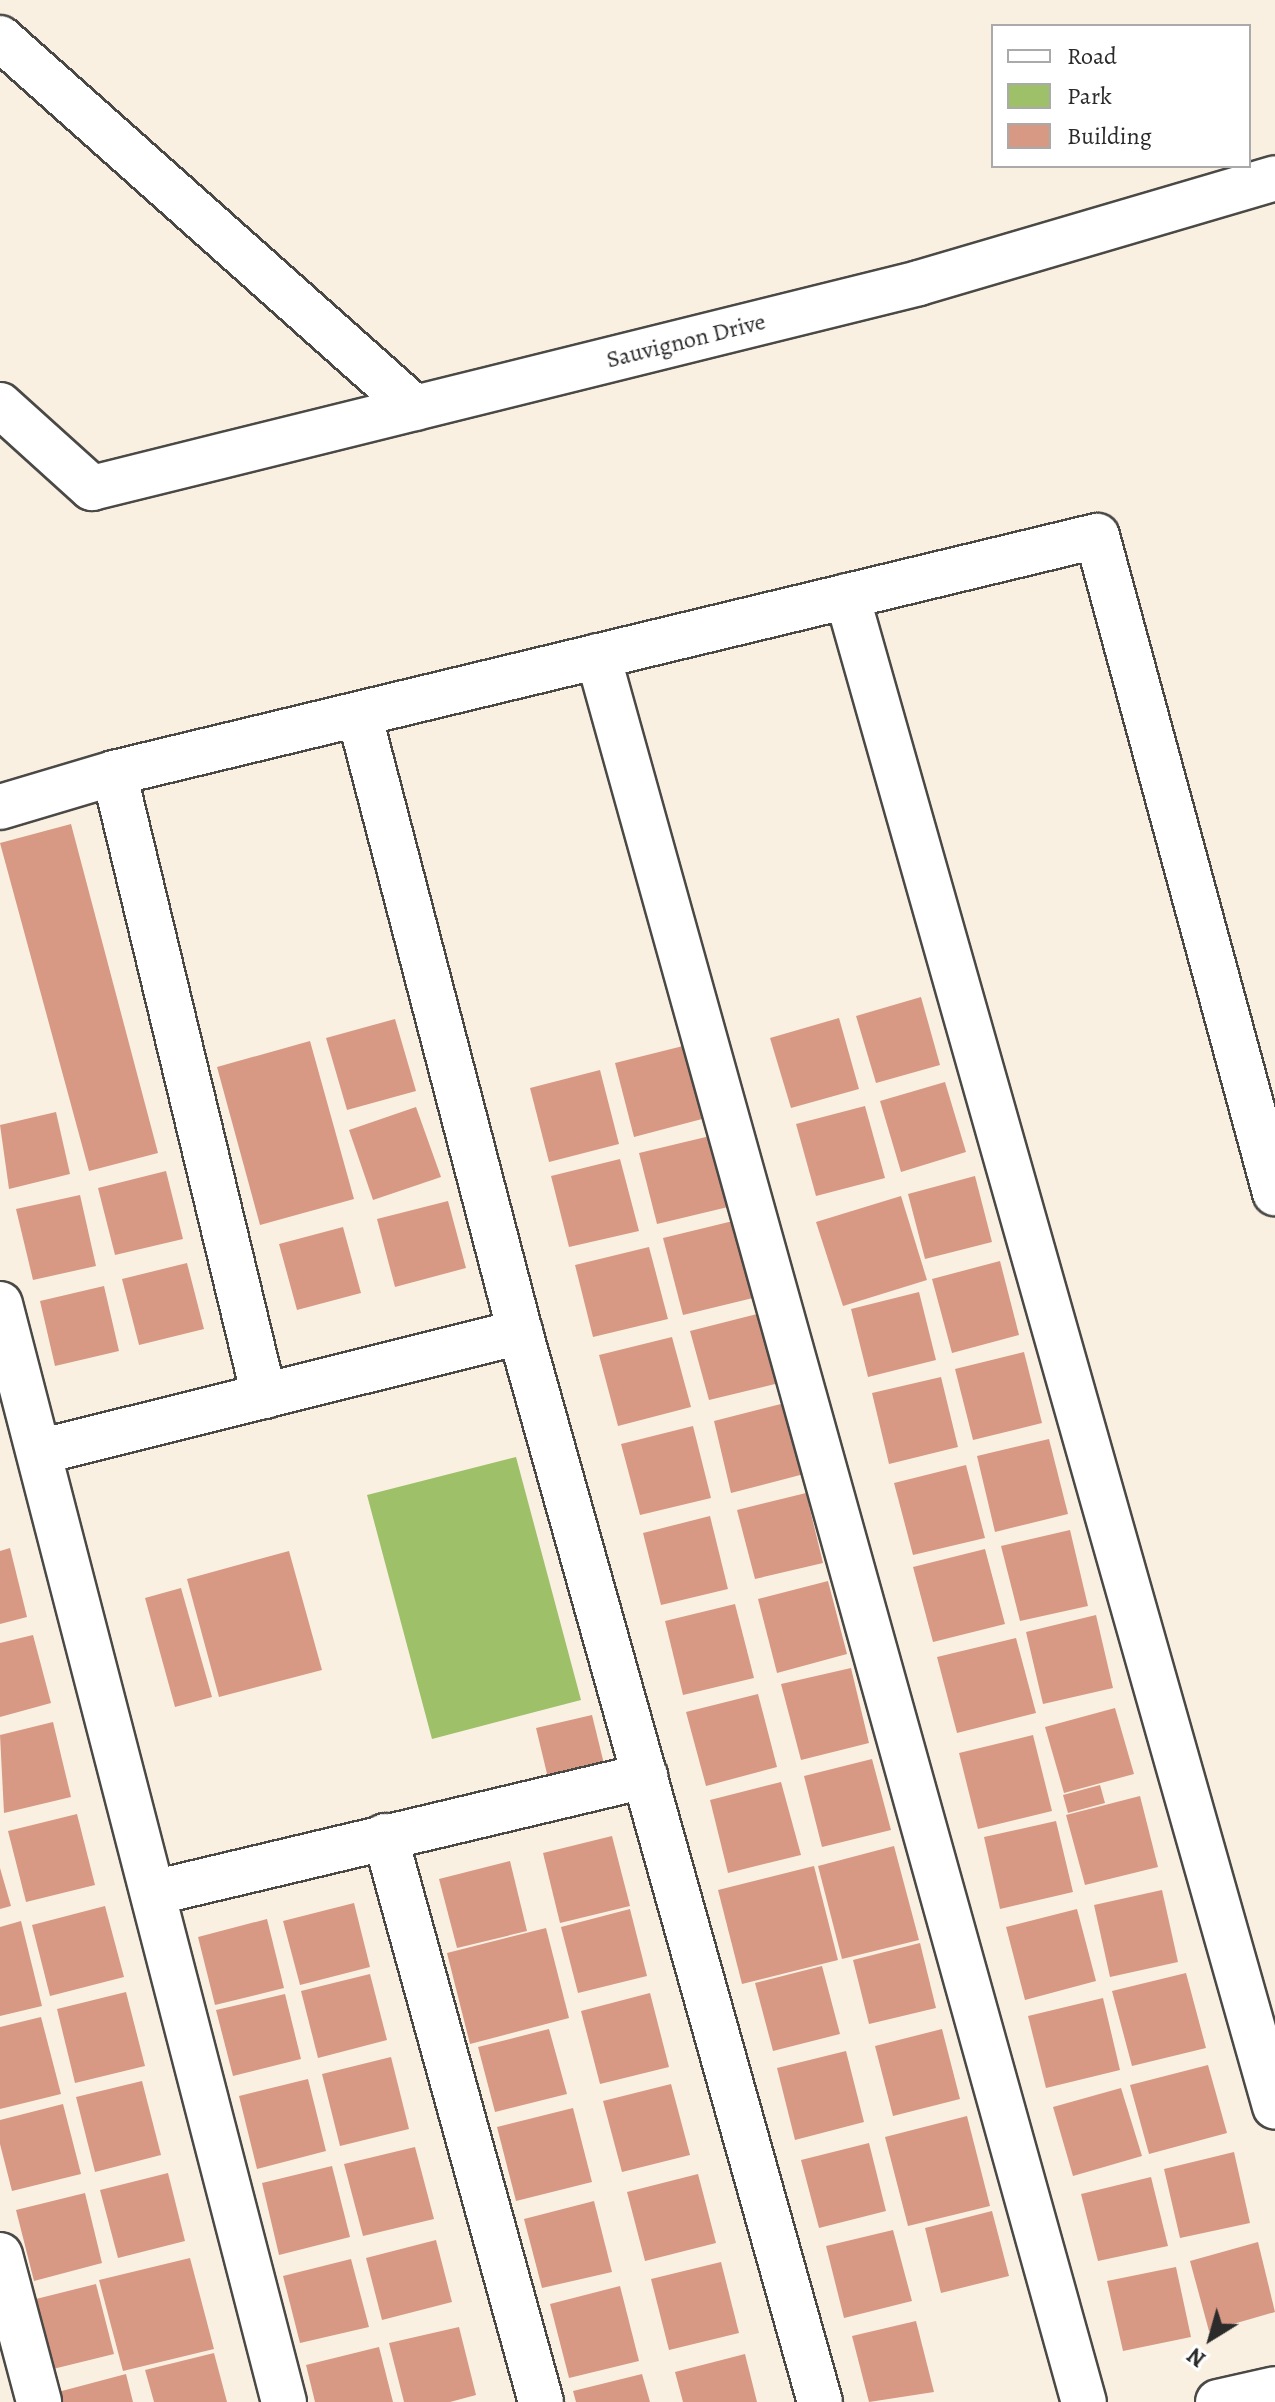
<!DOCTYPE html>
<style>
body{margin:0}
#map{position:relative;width:1275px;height:2402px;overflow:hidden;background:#f9f0e2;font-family:Alegreya,serif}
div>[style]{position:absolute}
.green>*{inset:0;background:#9ec069}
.building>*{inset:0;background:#d79984}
.roads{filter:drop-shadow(2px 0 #4a4946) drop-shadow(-2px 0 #4a4946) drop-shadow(0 2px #4a4946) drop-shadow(0 -2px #4a4946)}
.minor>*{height:44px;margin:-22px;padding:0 22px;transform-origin:22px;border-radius:22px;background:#fff}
span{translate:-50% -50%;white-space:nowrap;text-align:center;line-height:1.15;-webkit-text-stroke:6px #fff;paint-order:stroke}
.street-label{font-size:24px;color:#2b2b2b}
.legend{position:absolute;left:991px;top:24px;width:260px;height:144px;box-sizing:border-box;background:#fff;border:2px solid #aaa;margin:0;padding:10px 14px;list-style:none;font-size:24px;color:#2b2b2b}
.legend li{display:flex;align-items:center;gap:16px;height:40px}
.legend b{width:40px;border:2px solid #aaa}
.north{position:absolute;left:1171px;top:2298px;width:80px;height:80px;-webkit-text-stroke:6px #fff;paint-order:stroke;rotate:217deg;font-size:22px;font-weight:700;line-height:32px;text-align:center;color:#2b2b2b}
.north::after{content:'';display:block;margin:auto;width:28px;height:36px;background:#2b2b2b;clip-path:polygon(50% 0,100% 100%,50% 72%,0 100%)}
</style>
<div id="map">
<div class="green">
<div style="clip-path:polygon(516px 1457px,581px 1700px,432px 1739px,367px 1495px)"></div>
</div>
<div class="building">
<div style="clip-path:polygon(71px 824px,158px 1153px,89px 1171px,0 843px)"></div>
<div style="clip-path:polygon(921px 997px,940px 1065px,876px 1083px,856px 1016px)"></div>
<div style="clip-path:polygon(839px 1018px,859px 1089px,791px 1108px,770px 1038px)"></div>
<div style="clip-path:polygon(395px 1019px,416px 1091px,347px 1110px,326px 1038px)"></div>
<div style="clip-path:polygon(310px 1041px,354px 1199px,260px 1225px,217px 1067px)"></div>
<div style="clip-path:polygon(683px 1046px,702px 1119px,634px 1137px,615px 1063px)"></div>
<div style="clip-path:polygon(600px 1070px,619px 1144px,549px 1162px,530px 1088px)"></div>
<div style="clip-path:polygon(945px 1082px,966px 1152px,901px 1172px,880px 1101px)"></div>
<div style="clip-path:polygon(865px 1106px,885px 1178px,816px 1196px,796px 1124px)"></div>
<div style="clip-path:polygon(416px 1107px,441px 1177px,373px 1200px,349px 1130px)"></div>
<div style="clip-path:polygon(56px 1112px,70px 1174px,9px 1189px,0 1125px)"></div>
<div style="clip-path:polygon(710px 1136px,728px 1207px,657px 1224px,639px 1153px)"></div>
<div style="clip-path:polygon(620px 1159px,639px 1231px,569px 1247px,551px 1176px)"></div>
<div style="clip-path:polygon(166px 1171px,183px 1239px,115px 1255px,98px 1188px)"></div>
<div style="clip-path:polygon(975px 1176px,992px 1242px,925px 1259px,908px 1194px)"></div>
<div style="clip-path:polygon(80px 1195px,96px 1266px,33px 1280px,16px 1209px)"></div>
<div style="clip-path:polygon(901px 1196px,927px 1280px,843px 1306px,816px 1222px)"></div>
<div style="clip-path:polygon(448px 1201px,466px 1268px,395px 1287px,377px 1219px)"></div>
<div style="clip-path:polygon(733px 1221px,753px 1298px,683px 1315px,663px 1238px)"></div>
<div style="clip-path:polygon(343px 1227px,361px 1293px,297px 1310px,279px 1244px)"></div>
<div style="clip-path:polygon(649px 1247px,668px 1319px,593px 1337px,575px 1265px)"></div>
<div style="clip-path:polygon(1000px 1261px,1019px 1335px,952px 1353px,932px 1279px)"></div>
<div style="clip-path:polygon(187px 1263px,204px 1329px,139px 1345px,122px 1279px)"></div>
<div style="clip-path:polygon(104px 1286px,119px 1351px,55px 1366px,40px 1301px)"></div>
<div style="clip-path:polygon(919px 1292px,936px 1360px,868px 1377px,851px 1309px)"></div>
<div style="clip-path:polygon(761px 1313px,779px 1383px,709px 1400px,690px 1331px)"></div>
<div style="clip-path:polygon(672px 1337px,691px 1407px,618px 1426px,599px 1355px)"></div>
<div style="clip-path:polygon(1024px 1352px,1042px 1423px,973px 1440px,955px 1369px)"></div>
<div style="clip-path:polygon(941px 1377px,958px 1447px,889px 1464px,872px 1393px)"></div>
<div style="clip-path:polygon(785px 1403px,804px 1474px,731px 1493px,714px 1421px)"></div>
<div style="clip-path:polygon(693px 1426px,711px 1498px,640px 1515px,621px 1444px)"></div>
<div style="clip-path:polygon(1049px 1439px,1068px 1514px,995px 1532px,977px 1456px)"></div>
<div style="clip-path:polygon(966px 1465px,985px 1538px,913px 1555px,894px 1483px)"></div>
<div style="clip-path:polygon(806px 1493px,823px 1563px,755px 1579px,737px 1510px)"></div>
<div style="clip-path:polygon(710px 1516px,728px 1589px,661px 1605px,643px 1533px)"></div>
<div style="clip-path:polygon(1070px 1530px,1088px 1606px,1020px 1621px,1001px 1546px)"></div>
<div style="clip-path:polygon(10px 1548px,27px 1617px,0 1624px,0 1551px)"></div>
<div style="clip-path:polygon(985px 1549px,1005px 1624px,933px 1642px,913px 1567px)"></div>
<div style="clip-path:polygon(289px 1551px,322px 1670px,219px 1697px,187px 1579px)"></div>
<div style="clip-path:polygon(828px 1581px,847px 1654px,777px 1673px,758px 1599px)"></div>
<div style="clip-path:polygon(181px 1588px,212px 1697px,175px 1707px,145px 1598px)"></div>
<div style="clip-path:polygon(735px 1604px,754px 1678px,683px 1695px,665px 1621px)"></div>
<div style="clip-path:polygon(1096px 1615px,1113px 1688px,1043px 1704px,1026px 1632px)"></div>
<div style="clip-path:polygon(33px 1635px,51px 1703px,0 1717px,0 1643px)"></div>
<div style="clip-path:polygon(1016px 1638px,1036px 1713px,957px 1733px,937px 1657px)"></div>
<div style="clip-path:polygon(851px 1668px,869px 1743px,801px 1760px,781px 1684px)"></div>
<div style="clip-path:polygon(758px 1694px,777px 1767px,706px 1786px,686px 1712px)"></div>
<div style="clip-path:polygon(1115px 1708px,1134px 1774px,1064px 1793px,1045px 1727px)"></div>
<div style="clip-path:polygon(592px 1715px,605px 1768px,549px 1782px,536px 1728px)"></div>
<div style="clip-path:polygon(53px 1722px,71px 1797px,4px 1813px,0 1735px)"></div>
<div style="clip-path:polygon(1033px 1735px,1052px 1811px,978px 1829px,959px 1753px)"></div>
<div style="clip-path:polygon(872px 1759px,891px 1830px,822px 1847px,804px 1776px)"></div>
<div style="clip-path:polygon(781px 1782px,801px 1855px,728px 1873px,710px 1800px)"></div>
<div style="clip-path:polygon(1100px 1785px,1105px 1803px,1068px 1813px,1063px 1795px)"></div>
<div style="clip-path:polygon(1140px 1796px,1158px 1867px,1085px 1885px,1066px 1815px)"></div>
<div style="clip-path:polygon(77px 1814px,95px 1885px,26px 1902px,8px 1831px)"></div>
<div style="clip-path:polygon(1056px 1821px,1073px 1892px,1000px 1909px,984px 1837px)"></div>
<div style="clip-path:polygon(612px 1836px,630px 1906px,560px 1923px,543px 1853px)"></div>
<div style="clip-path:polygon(894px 1846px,919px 1940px,842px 1959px,818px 1866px)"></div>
<div style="clip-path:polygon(510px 1861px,527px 1931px,457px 1948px,439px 1879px)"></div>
<div style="clip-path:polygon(814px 1866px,838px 1960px,742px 1984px,718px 1890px)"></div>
<div style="clip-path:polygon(0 1868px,11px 1906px,0 1909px)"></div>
<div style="clip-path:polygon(1162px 1890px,1178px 1962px,1110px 1977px,1094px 1905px)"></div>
<div style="clip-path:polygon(354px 1903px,370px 1967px,300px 1985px,283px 1921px)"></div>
<div style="clip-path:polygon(105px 1906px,124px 1977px,50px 1996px,32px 1925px)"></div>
<div style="clip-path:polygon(630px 1909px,647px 1976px,578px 1993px,561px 1927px)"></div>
<div style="clip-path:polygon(1077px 1909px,1096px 1981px,1025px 2000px,1006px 1927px)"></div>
<div style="clip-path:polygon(267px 1919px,284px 1988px,215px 2005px,198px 1937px)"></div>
<div style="clip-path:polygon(21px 1921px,42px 2006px,0 2016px,0 1927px)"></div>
<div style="clip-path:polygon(546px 1928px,569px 2018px,470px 2044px,447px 1953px)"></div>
<div style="clip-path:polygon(920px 1943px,936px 2008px,869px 2024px,853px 1960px)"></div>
<div style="clip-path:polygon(822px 1966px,840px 2034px,773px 2051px,755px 1983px)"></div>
<div style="clip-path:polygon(1186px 1973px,1206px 2048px,1132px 2066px,1112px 1991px)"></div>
<div style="clip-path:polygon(370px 1974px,387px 2040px,318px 2058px,301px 1991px)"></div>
<div style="clip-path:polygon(126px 1992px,145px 2066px,75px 2083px,57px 2009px)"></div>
<div style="clip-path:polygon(650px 1993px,669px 2067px,600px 2084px,581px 2011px)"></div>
<div style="clip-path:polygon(285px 1994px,301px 2059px,233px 2076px,216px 2010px)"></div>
<div style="clip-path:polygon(1103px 1998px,1120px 2070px,1046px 2088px,1028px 2016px)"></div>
<div style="clip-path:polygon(41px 2017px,61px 2094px,0 2109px,0 2027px)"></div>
<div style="clip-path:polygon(549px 2029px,567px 2094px,495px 2112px,478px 2047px)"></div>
<div style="clip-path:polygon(942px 2029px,960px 2099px,893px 2116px,875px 2046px)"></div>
<div style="clip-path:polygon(846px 2051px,864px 2122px,795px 2140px,777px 2068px)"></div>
<div style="clip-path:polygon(391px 2057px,409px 2129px,340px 2146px,322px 2074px)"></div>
<div style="clip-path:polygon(1208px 2065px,1227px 2133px,1149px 2154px,1130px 2085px)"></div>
<div style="clip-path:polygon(308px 2079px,326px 2151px,257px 2169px,239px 2096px)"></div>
<div style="clip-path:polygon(142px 2081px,161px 2155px,95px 2172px,76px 2097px)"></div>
<div style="clip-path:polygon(671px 2084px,690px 2155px,622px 2172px,603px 2101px)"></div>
<div style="clip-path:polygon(1121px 2088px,1142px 2156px,1073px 2176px,1053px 2107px)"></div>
<div style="clip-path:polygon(63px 2104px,81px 2174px,12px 2191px,0 2144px,0 2120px)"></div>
<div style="clip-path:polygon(573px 2108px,592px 2182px,516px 2201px,497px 2127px)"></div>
<div style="clip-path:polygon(967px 2116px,990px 2206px,908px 2226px,885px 2137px)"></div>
<div style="clip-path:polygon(869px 2143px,886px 2211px,819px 2228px,801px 2160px)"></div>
<div style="clip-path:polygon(415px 2147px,434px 2219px,363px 2236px,344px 2164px)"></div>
<div style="clip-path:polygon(1234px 2152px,1250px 2223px,1180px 2238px,1164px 2169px)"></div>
<div style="clip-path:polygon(332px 2166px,350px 2237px,279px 2255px,262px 2183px)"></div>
<div style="clip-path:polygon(168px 2173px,185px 2241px,118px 2258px,100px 2190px)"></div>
<div style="clip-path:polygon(698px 2174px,716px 2243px,645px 2261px,627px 2192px)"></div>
<div style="clip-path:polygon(1151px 2177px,1168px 2246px,1098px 2261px,1081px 2194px)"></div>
<div style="clip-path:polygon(85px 2193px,102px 2263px,34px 2281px,16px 2210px)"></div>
<div style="clip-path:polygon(594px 2201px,612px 2272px,542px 2288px,524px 2219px)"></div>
<div style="clip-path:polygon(992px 2211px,1009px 2276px,941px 2293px,925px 2228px)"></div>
<div style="clip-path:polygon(893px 2230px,912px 2301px,844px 2318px,826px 2246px)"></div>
<div style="clip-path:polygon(436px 2240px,452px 2302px,382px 2320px,366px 2258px)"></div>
<div style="clip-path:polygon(1258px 2242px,1275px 2312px,1209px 2331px,1190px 2261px)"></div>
<div style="clip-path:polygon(190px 2258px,214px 2349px,123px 2371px,99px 2280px)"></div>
<div style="clip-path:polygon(351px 2259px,369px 2327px,300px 2343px,283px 2276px)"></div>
<div style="clip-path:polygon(721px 2262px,739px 2333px,669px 2350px,651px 2279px)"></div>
<div style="clip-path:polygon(1176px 2267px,1191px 2337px,1123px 2351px,1107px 2281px)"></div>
<div style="clip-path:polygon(96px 2284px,114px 2354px,53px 2369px,36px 2299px)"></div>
<div style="clip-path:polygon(620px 2286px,639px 2361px,569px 2378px,550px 2304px)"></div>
<div style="clip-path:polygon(916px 2321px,934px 2392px,869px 2402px,852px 2336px)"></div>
<div style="clip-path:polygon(459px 2327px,476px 2395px,450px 2402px,404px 2402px,389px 2343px)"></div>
<div style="clip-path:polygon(379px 2347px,393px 2402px,315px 2402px,306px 2365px)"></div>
<div style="clip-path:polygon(214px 2353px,227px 2402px,154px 2402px,145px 2370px)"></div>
<div style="clip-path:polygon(745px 2354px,757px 2402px,683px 2402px,675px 2372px)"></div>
<div style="clip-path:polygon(126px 2374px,133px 2402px,60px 2402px,58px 2392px)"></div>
<div style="clip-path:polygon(642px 2374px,650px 2402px,576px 2402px,573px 2391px)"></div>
</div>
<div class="roads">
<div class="minor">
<div style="left:0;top:38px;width:556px;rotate:41.72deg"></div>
<div style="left:0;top:405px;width:124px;rotate:42.1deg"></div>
<div style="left:92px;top:488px;width:852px;rotate:-13.92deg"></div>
<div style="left:919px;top:283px;width:371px;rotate:-16.4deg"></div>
<div style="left:847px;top:596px;width:1570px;rotate:74.18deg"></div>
<div style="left:598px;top:656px;width:1812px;rotate:74.45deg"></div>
<div style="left:359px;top:714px;width:639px;rotate:75.4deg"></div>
<div style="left:520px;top:1332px;width:1111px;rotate:74.34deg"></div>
<div style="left:114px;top:773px;width:641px;rotate:76.46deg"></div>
<div style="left:0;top:807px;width:119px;rotate:-16.6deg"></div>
<div style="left:114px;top:773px;width:1011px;rotate:-13.56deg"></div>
<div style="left:1097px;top:536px;width:681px;rotate:74.84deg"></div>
<div style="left:0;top:1304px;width:1134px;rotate:75.5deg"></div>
<div style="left:39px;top:1452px;width:496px;rotate:-14deg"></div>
<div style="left:385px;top:1836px;width:587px;rotate:74.59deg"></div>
<div style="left:153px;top:1893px;width:506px;rotate:-13.38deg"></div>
<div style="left:0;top:2255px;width:152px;rotate:75.1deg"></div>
<div style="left:1218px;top:2402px;width:58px;rotate:-12.8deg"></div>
</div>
</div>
<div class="street-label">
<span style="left:686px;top:341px;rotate:-14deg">Sauvignon Drive</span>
</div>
<ul class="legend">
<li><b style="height:10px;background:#fff"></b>Road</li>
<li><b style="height:22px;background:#9ec069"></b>Park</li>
<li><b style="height:22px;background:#d79984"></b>Building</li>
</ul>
<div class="north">N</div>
</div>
